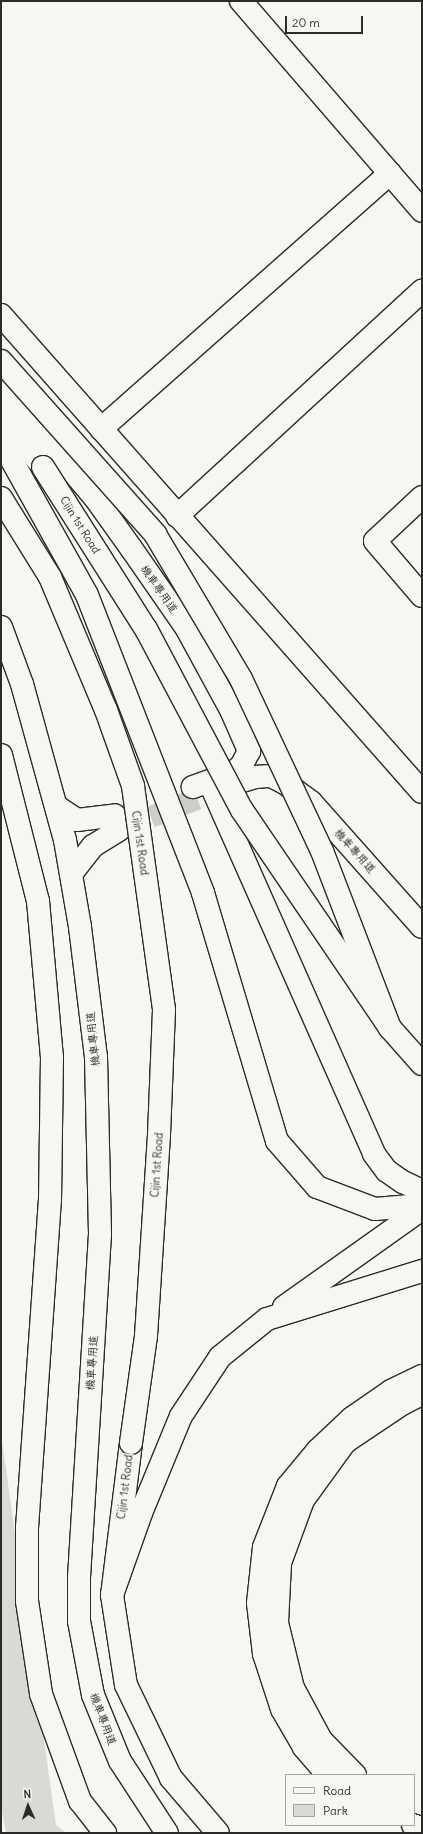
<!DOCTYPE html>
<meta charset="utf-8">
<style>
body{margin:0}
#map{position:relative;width:423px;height:1834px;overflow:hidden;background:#f6f6f2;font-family:Delius,"LXGW WenKai TC",sans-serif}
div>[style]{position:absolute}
.green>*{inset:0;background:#d9d9d5}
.minor-tunnel>*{height:22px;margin-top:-11px;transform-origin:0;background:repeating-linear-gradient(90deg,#cdcdca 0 22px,transparent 0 33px)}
.roads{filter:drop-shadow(1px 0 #2b2b2b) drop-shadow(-1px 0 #2b2b2b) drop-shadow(0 1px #2b2b2b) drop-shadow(0 -1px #2b2b2b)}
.minor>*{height:22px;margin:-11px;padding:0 11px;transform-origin:11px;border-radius:11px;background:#f6f6f2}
.bridges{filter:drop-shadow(1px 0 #2b2b2b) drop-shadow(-1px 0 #2b2b2b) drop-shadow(0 1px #2b2b2b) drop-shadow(0 -1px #2b2b2b)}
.minor-bridge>*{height:22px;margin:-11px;padding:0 11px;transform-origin:11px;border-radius:11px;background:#f6f6f2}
span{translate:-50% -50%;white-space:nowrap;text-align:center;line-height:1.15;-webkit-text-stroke:3.5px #f6f6f2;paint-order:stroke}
.street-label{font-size:11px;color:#2b2b2b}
.frame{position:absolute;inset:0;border:2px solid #2b2b2b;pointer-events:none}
.legend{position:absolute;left:285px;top:1774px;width:130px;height:52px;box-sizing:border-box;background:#f6f6f2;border:1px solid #a5a5a2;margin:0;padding:5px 7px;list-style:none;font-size:12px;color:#2b2b2b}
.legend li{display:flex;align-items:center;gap:8px;height:20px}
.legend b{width:20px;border:1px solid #a5a5a2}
.north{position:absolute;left:8px;top:1786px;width:40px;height:40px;-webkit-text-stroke:3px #f6f6f2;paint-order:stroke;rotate:357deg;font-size:11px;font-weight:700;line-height:16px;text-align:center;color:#2b2b2b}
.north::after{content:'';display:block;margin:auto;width:14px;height:18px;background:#2b2b2b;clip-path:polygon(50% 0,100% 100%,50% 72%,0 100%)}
.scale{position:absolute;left:285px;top:16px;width:78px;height:18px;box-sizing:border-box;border:2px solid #2b2b2b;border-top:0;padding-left:5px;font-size:12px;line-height:14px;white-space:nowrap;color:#2b2b2b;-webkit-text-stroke:3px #f6f6f2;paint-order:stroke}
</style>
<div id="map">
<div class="green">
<div style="clip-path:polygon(1px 1434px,56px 1825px,66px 1833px,6px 1833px,1px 1806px)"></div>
</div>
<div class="minor-tunnel">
<div style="left:120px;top:829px;width:83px;rotate:-21.3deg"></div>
</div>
<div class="roads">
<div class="minor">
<div style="left:241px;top:1px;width:277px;rotate:49.2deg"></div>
<div style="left:1px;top:315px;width:636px;rotate:48.57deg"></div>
<div style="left:1px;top:389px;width:12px;rotate:42deg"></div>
<div style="left:10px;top:397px;width:133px;rotate:49.9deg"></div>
<div style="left:96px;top:499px;width:60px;rotate:54.5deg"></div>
<div style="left:131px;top:548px;width:98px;rotate:55.3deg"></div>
<div style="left:187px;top:629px;width:94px;rotate:61.5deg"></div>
<div style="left:232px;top:712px;width:43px;rotate:66.4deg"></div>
<div style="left:249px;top:751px;width:16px;rotate:117deg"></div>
<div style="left:242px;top:765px;width:11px;rotate:139deg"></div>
<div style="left:234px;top:772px;width:44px;rotate:159.9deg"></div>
<div style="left:1px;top:415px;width:67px;rotate:51.1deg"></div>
<div style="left:101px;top:429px;width:386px;rotate:-41.5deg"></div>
<div style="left:1px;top:441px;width:176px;rotate:60.8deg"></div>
<div style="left:87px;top:595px;width:320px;rotate:68.7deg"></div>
<div style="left:203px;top:893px;width:259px;rotate:73.4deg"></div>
<div style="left:277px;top:1141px;width:61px;rotate:49deg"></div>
<div style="left:317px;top:1187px;width:62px;rotate:20.8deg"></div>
<div style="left:375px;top:1209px;width:47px;rotate:-4.9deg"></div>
<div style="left:422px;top:497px;width:64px;rotate:136.9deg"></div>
<div style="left:375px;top:541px;width:72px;rotate:49.5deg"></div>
<div style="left:177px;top:516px;width:333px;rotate:-42.6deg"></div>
<div style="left:1px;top:627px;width:61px;rotate:69.8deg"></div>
<div style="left:22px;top:684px;width:162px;rotate:74.6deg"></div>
<div style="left:65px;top:840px;width:88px;rotate:80.2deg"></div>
<div style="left:80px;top:927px;width:131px;rotate:83deg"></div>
<div style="left:96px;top:1057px;width:177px;rotate:88.7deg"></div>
<div style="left:100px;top:1234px;width:344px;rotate:93.5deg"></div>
<div style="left:79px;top:1577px;width:44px;rotate:90deg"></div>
<div style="left:79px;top:1621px;width:75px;rotate:79.3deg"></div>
<div style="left:93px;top:1695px;width:71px;rotate:67.8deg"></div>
<div style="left:120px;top:1761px;width:86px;rotate:56.9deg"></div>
<div style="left:1px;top:755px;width:151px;rotate:75.8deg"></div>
<div style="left:38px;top:901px;width:157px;rotate:84.9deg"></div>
<div style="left:52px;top:1057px;width:142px;rotate:90.8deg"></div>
<div style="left:50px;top:1199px;width:329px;rotate:94deg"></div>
<div style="left:27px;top:1527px;width:74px;rotate:90deg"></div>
<div style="left:27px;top:1601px;width:94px;rotate:81.4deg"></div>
<div style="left:41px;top:1694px;width:114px;rotate:70deg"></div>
<div style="left:80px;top:1801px;width:41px;rotate:52deg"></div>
<div style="left:223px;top:787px;width:34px;rotate:-17deg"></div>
<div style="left:255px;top:777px;width:16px;rotate:-4deg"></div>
<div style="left:271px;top:776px;width:16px;rotate:27deg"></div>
<div style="left:285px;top:783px;width:32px;rotate:36deg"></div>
<div style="left:311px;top:802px;width:167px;rotate:48.4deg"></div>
<div style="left:213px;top:790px;width:398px;rotate:66.1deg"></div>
<div style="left:374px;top:1154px;width:21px;rotate:53deg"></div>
<div style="left:387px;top:1171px;width:19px;rotate:35deg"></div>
<div style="left:403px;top:1182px;width:21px;rotate:25deg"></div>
<div style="left:56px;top:806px;width:25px;rotate:34deg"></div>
<div style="left:77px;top:820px;width:38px;rotate:-7deg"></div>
<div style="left:71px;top:874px;width:36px;rotate:-52deg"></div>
<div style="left:93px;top:846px;width:31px;rotate:-32deg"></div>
<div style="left:284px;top:1307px;width:169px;rotate:-35.4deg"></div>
<div style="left:131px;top:1443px;width:153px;rotate:97.1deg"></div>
<div style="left:112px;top:1595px;width:91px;rotate:81.2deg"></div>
<div style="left:126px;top:1685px;width:103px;rotate:64.2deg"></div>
<div style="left:171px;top:1778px;width:72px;rotate:49.5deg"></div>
<div style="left:112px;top:1595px;width:87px;rotate:-70.5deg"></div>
<div style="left:141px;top:1513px;width:105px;rotate:-67.6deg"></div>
<div style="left:181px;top:1416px;width:71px;rotate:-56.5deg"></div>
<div style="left:220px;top:1357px;width:60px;rotate:-39deg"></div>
<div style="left:267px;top:1319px;width:162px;rotate:-17.2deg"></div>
<div style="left:328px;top:1775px;width:37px;rotate:-131deg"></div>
<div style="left:304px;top:1747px;width:44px;rotate:-120.1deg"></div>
<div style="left:282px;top:1709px;width:58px;rotate:-108.1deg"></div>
<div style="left:264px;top:1654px;width:51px;rotate:-96.7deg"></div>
<div style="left:258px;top:1603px;width:56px;rotate:-83.9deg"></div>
<div style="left:264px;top:1547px;width:66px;rotate:-68.5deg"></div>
<div style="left:288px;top:1486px;width:47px;rotate:-50.2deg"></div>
<div style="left:318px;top:1450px;width:47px;rotate:-43.3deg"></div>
<div style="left:352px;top:1418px;width:47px;rotate:-34.7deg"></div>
<div style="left:391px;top:1391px;width:34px;rotate:-26deg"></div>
<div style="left:355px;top:1775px;width:49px;rotate:-134.2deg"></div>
<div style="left:321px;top:1740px;width:59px;rotate:-118.3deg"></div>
<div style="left:293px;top:1688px;width:67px;rotate:-103.8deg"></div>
<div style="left:277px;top:1623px;width:60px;rotate:-87.1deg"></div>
<div style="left:280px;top:1563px;width:67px;rotate:-69.9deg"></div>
<div style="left:303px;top:1500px;width:72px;rotate:-54.1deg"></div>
<div style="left:345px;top:1442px;width:69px;rotate:-33.7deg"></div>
<div style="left:402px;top:1404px;width:22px;rotate:-27deg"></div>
<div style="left:413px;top:1825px;width:9px;rotate:18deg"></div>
</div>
</div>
<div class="bridges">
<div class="minor-bridge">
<div style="left:1px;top:361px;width:232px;rotate:48.3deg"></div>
<div style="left:155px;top:534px;width:169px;rotate:59.3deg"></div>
<div style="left:241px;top:679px;width:190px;rotate:64.8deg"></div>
<div style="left:322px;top:851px;width:190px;rotate:69deg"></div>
<div style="left:43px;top:467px;width:192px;rotate:57.6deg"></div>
<div style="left:146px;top:629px;width:205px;rotate:62.1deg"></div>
<div style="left:242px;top:810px;width:263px;rotate:55.8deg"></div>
<div style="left:390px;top:1028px;width:48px;rotate:48.4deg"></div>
<div style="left:1px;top:498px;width:93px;rotate:58.2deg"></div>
<div style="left:50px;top:577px;width:144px;rotate:67.2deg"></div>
<div style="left:106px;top:710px;width:81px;rotate:70.4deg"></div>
<div style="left:133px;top:786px;width:226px;rotate:82.1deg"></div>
<div style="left:164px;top:1010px;width:125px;rotate:92.3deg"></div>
<div style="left:159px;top:1135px;width:201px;rotate:93.7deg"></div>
<div style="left:146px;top:1336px;width:108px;rotate:98deg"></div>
</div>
</div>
<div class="street-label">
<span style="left:80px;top:525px;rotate:58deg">Cijin 1st Road</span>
<span style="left:159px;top:589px;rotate:55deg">機車專用道</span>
<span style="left:140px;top:843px;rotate:82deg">Cijin 1st Road</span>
<span style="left:355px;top:851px;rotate:48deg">機車專用道</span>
<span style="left:93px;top:1039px;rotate:-96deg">機車專用道</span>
<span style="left:157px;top:1165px;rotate:-86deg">Cijin 1st Road</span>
<span style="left:92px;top:1363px;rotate:-86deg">機車專用道</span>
<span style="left:125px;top:1487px;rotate:-83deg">Cijin 1st Road</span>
<span style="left:103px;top:1719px;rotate:69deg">機車專用道</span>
</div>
<div class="frame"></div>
<ul class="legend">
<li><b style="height:5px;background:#f6f6f2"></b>Road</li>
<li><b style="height:11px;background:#d9d9d5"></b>Park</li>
</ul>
<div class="north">N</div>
<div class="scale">20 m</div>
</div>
